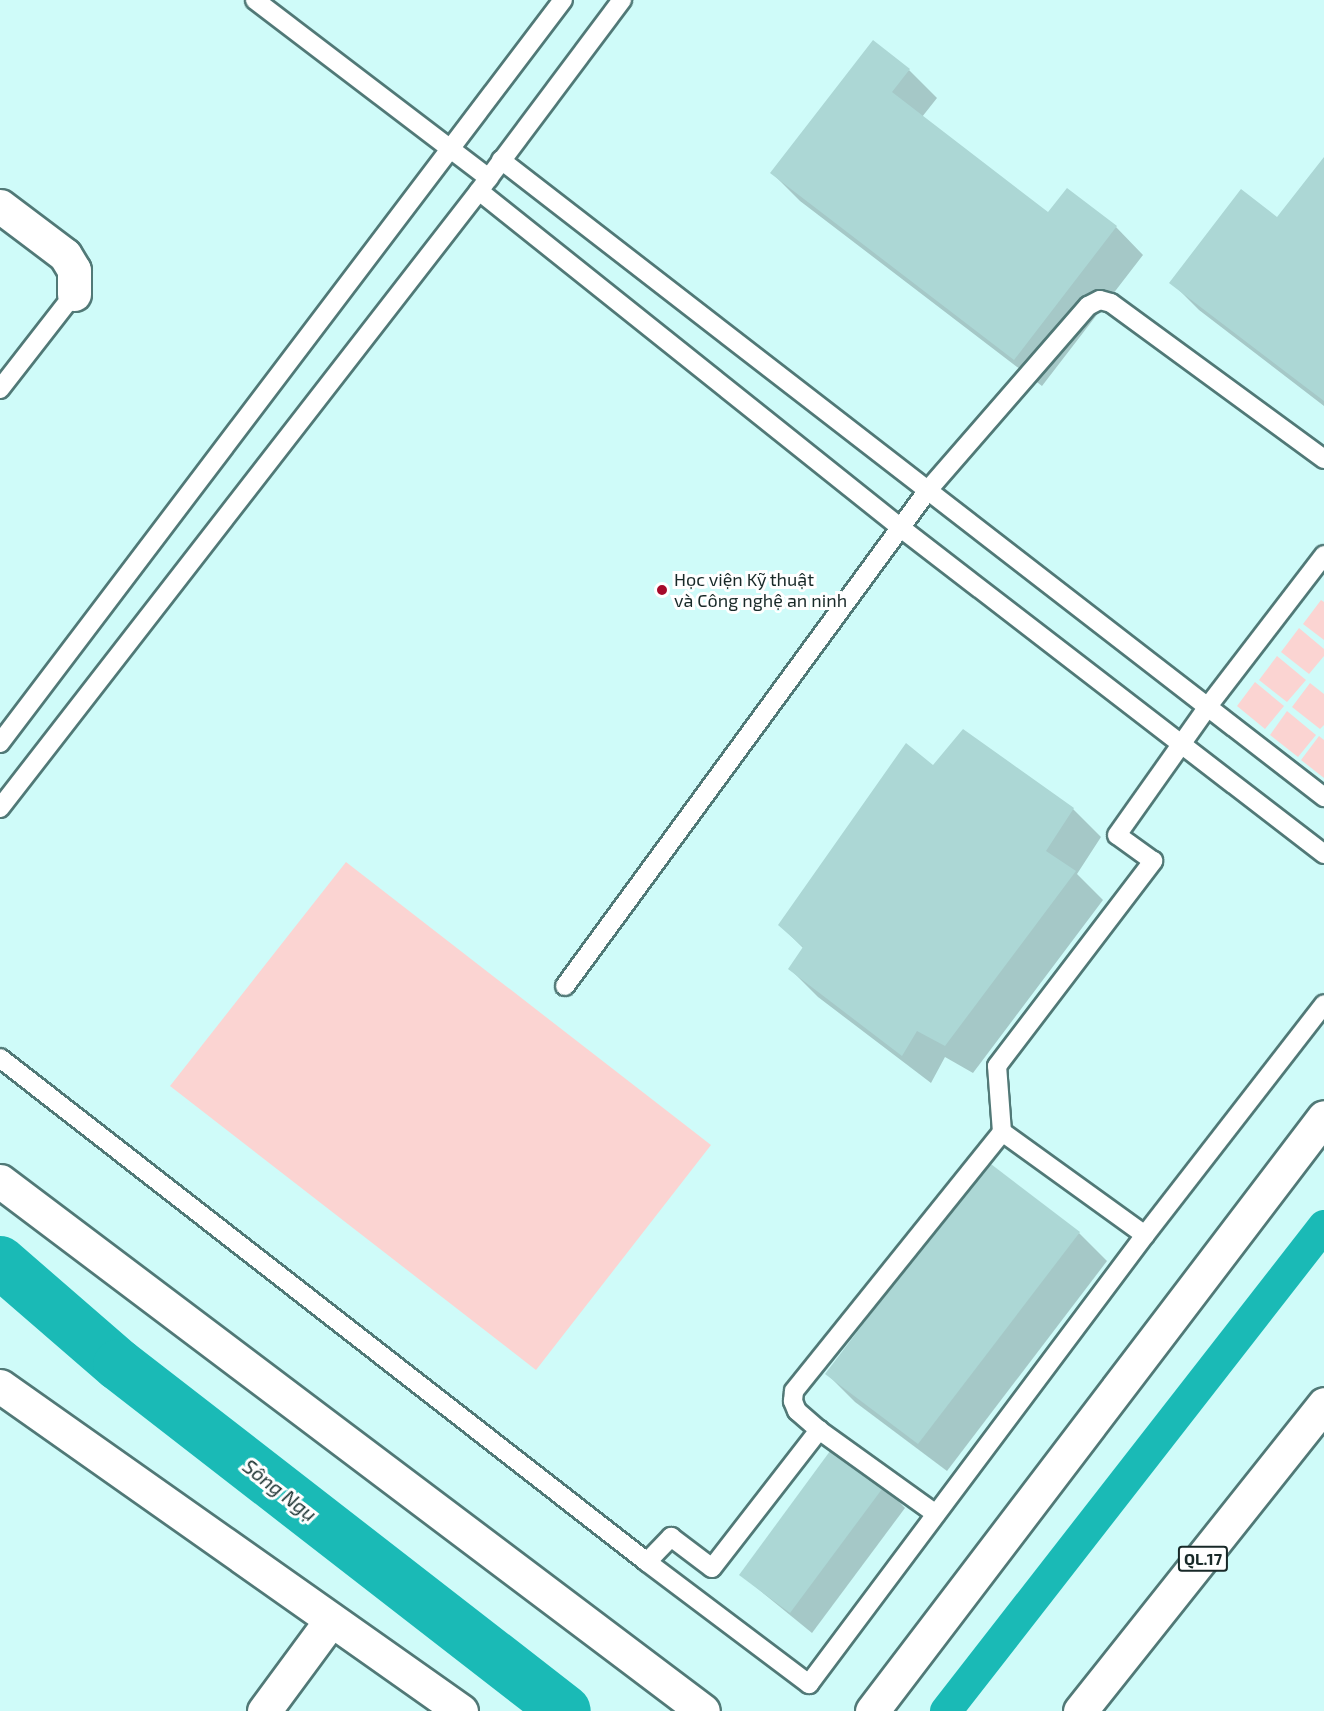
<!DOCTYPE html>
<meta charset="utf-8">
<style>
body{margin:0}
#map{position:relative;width:1324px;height:1711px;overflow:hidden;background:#cffbf9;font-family:"Exo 2",sans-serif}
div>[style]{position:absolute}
.green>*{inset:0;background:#fbd4d2}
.shadow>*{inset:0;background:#0003}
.canal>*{height:32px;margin:-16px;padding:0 16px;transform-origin:16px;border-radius:16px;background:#1abab6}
.river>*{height:52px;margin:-26px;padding:0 26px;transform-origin:26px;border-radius:26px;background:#1abab6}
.building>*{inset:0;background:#acd7d5}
.roads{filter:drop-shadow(2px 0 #517977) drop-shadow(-2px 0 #517977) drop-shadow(0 2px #517977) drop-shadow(0 -2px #517977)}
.service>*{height:18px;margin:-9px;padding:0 9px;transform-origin:9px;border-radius:9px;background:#fff}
.minor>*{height:33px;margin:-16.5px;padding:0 16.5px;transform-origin:16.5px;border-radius:16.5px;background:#fff}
.trunk>*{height:33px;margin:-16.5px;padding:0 16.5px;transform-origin:16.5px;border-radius:16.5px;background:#fff}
.dots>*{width:16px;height:16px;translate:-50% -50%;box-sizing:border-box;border:3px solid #fff;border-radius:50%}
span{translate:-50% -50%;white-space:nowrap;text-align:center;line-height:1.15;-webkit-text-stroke:6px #fff;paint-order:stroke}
.shield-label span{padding:2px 4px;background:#fff;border:2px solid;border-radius:4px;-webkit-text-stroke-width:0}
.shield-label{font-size:16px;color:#182928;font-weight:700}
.poi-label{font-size:18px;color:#182928}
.left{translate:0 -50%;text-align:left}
.water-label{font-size:20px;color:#1a3130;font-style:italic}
</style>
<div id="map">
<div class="green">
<div style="clip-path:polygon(1321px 600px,1324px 602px,1324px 640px,1303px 624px)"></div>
<div style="clip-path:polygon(1299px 628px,1324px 649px,1324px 656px,1309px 674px,1281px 652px)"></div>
<div style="clip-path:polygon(1277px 656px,1306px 680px,1287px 702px,1259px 680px)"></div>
<div style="clip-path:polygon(1255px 682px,1284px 706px,1265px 729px,1237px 706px)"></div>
<div style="clip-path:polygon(1310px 683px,1324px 694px,1324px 725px,1320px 729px,1292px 707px)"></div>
<div style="clip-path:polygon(1287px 711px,1316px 735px,1298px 757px,1270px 735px)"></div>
<div style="clip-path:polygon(1319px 736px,1324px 740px,1324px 778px,1301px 760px)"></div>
<div style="clip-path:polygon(346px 862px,711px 1145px,536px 1370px,170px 1086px)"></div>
</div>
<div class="shadow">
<div style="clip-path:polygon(909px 70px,937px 98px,922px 117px,1048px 214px,1116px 227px,1143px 255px,1042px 386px,800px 201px,772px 173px)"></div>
<div style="clip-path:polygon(1324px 159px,1324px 406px,1199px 310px,1171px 282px,1278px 219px)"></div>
<div style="clip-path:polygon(933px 767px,1073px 809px,1101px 837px,1077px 874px,1103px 900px,973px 1073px,945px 1057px,931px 1083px,818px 997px,790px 969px,804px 949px,780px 925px)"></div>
<div style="clip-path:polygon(1079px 1233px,1107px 1261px,947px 1471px,855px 1402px,827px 1374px)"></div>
<div style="clip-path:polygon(884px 1486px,905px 1508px,812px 1633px,741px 1575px)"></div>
</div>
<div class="canal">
<div style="left:946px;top:1711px;width:615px;rotate:-52.07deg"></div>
</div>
<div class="river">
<div style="left:0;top:1262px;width:157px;rotate:40.9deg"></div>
<div style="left:119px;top:1365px;width:564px;rotate:37.8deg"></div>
</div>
<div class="building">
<div style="clip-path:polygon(873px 40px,910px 69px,892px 92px,1048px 212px,1067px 188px,1117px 226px,1014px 360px,770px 173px)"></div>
<div style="clip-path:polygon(1324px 157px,1324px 401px,1169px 283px,1241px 189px,1277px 217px)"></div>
<div style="clip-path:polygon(963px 729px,1074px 808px,1046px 851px,1076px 871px,945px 1046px,917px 1031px,902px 1056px,788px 969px,803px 947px,778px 925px,906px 743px,933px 765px)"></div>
<div style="clip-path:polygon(987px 1161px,1080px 1232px,918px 1444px,825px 1374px)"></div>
<div style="clip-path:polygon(833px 1447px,885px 1485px,790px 1613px,739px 1575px)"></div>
</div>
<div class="roads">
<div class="service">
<div style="left:255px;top:0;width:294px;rotate:37.3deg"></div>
<div style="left:501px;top:160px;width:1041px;rotate:37.74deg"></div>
<div style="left:479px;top:191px;width:540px;rotate:38.61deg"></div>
<div style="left:901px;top:528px;width:534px;rotate:37.62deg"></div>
<div style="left:0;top:389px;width:120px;rotate:-52.1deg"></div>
<div style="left:0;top:743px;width:932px;rotate:-52.85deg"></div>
<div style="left:0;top:808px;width:781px;rotate:-52.18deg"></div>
<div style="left:479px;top:191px;width:239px;rotate:-53.2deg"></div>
<div style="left:565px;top:986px;width:615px;rotate:-53.8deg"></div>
<div style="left:928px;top:490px;width:244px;rotate:-49deg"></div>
<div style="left:1088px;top:306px;width:13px;rotate:-27deg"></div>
<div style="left:1100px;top:300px;width:11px;rotate:15deg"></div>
<div style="left:1111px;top:303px;width:264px;rotate:36.2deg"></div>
<div style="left:0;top:1058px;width:820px;rotate:37.92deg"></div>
<div style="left:647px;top:1562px;width:203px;rotate:37deg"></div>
<div style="left:809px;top:1684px;width:561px;rotate:-53.19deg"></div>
<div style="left:1145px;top:1235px;width:292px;rotate:-52.2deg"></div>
<div style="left:1145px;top:1235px;width:176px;rotate:-144.2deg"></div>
<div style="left:1002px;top:1132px;width:66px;rotate:-94.3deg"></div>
<div style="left:997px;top:1066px;width:258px;rotate:-52.7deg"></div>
<div style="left:1153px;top:861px;width:44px;rotate:-144.2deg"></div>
<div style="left:1117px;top:835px;width:159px;rotate:-54.7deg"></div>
<div style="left:1209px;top:705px;width:189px;rotate:-52.5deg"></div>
<div style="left:819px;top:1430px;width:29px;rotate:-139deg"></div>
<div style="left:797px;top:1411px;width:11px;rotate:-112deg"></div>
<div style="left:793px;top:1401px;width:10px;rotate:-84deg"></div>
<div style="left:794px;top:1391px;width:332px;rotate:-51.2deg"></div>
<div style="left:647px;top:1562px;width:35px;rotate:-46deg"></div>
<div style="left:671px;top:1537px;width:51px;rotate:37.1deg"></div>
<div style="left:712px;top:1568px;width:175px;rotate:-52.2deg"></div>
<div style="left:819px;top:1430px;width:144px;rotate:35.7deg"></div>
</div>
<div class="minor">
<div style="left:0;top:206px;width:81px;rotate:37deg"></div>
<div style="left:65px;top:255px;width:17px;rotate:59deg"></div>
<div style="left:74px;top:270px;width:24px;rotate:90deg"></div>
<div style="left:0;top:1181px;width:880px;rotate:37.01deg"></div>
<div style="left:0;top:1386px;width:564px;rotate:35.18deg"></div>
<div style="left:264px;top:1711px;width:113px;rotate:-53.6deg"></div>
<div style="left:872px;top:1711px;width:746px;rotate:-52.73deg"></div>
</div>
<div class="trunk">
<div style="left:1080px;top:1711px;width:392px;rotate:-51.5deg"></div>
</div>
</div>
<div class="dots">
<div style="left:662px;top:590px;background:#a50a2a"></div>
</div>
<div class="shield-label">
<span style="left:1203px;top:1559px">QL.17</span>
</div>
<div class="poi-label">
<span class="left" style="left:674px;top:590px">Học viện Kỹ thuật<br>và Công nghệ an ninh</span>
</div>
<div class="water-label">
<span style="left:280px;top:1490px;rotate:38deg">Sông Ngụ</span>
</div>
</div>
